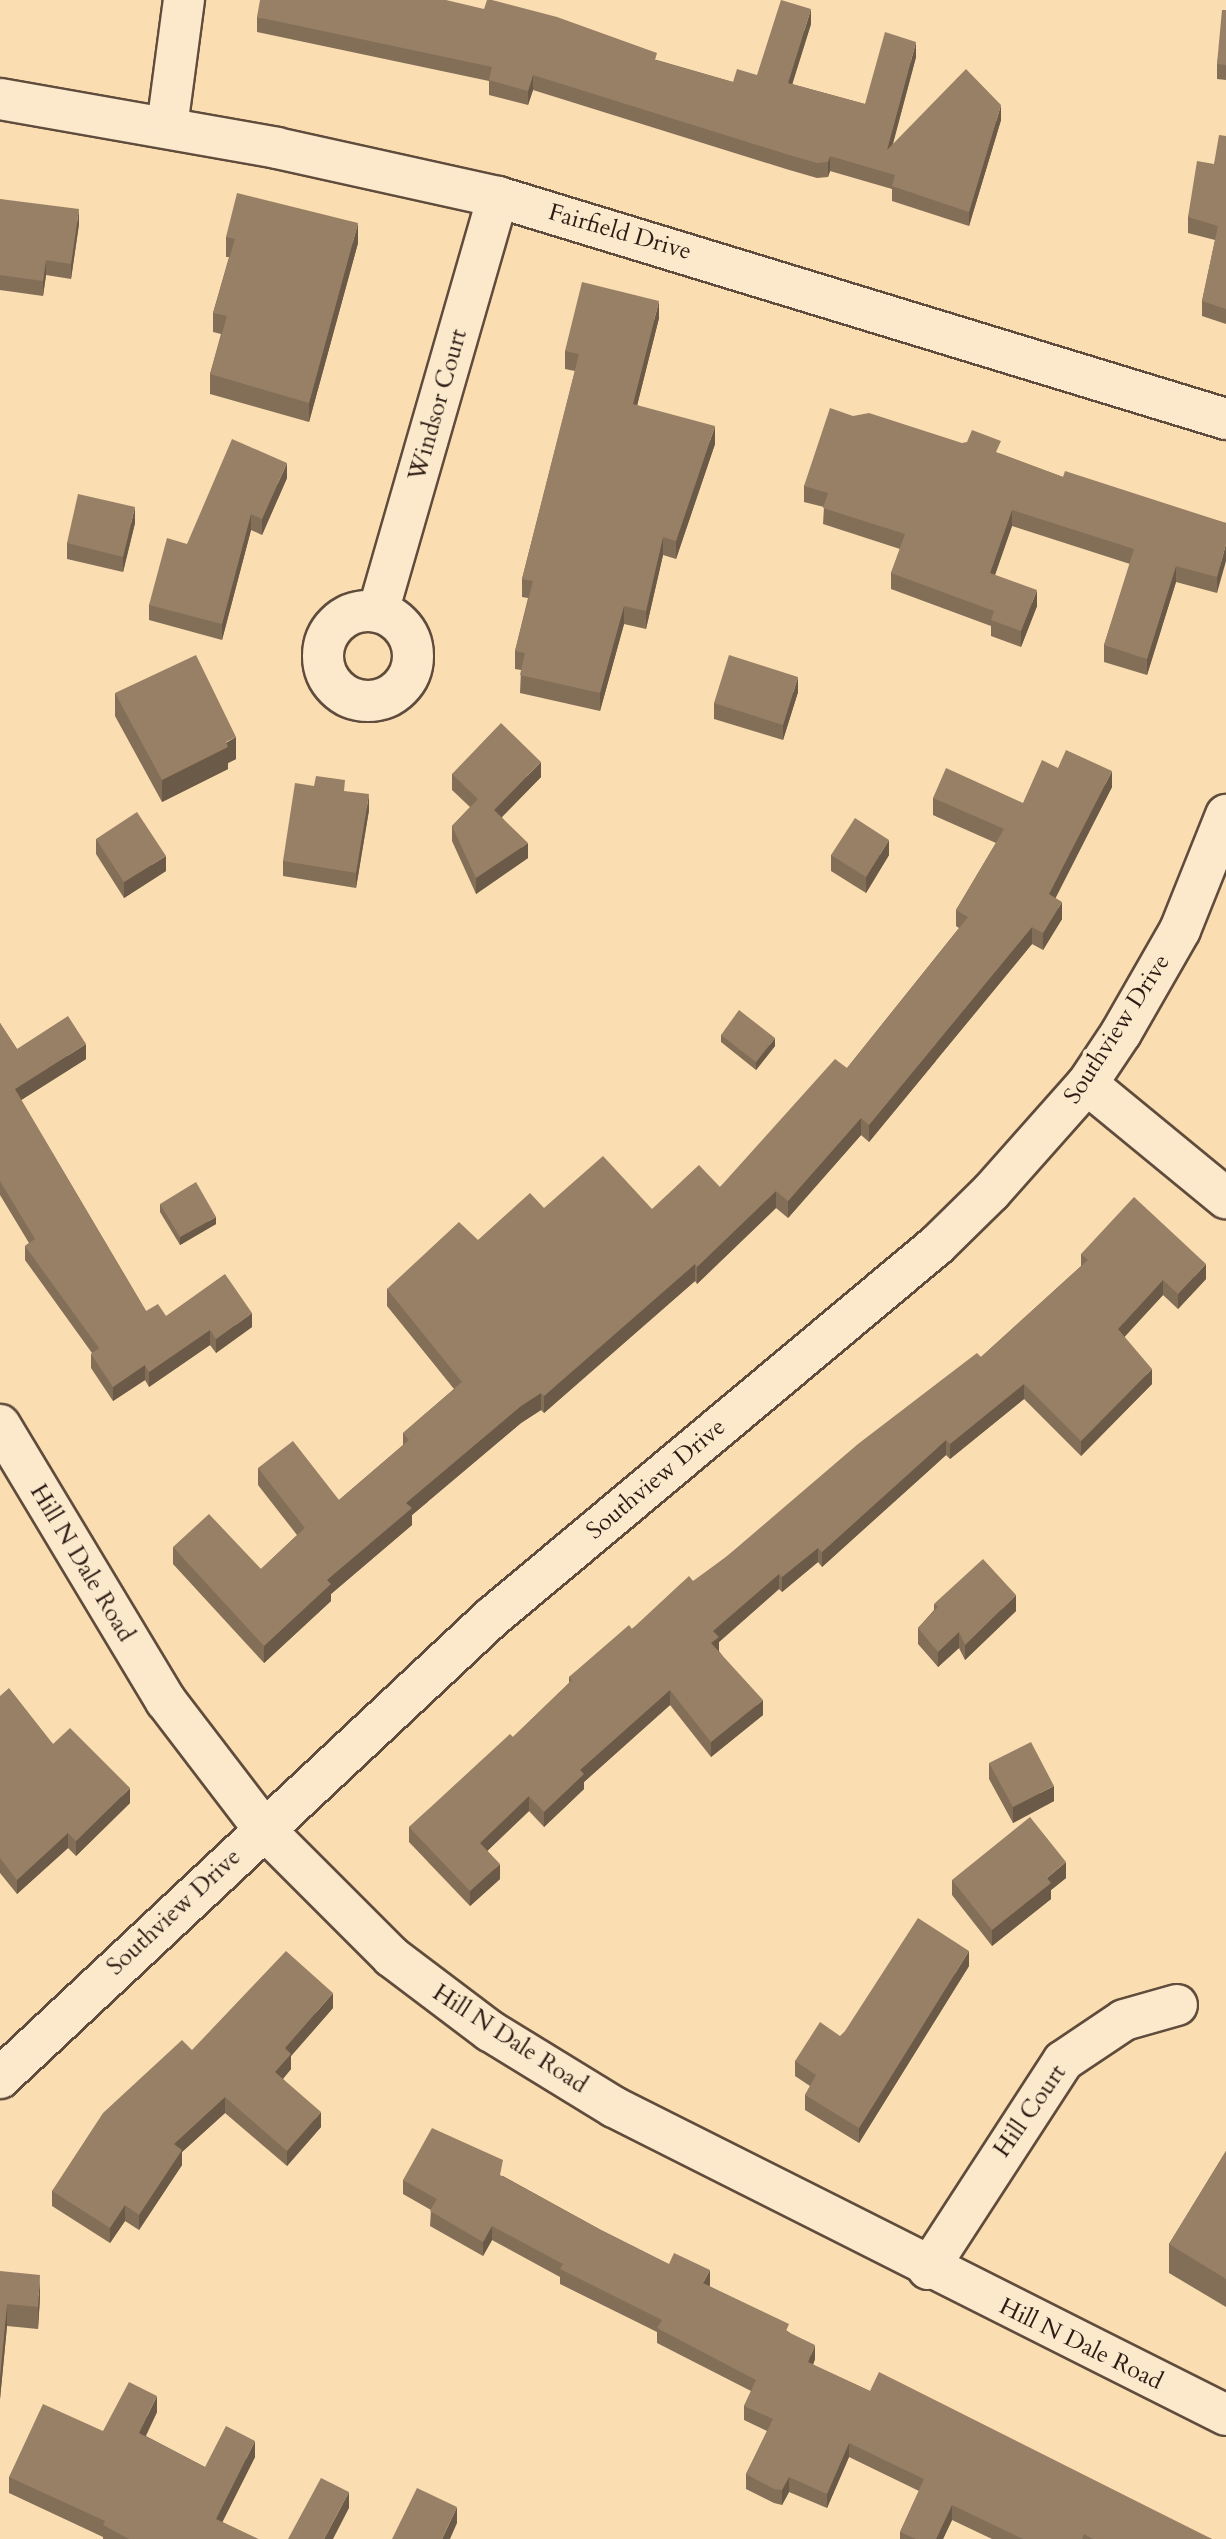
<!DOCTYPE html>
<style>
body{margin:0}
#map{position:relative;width:1226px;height:2539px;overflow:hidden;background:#faddb1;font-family:Cardo,serif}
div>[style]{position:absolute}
.roads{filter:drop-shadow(2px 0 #604c3c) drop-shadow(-2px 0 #604c3c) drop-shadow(0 2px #604c3c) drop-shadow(0 -2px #604c3c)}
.minor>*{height:40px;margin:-20px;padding:0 20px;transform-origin:20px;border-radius:20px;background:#fce9cc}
.minor>.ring{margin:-20px;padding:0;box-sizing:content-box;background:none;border:40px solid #fce9cc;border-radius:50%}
.wall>*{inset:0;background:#836e58}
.shaded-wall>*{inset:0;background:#6a5a47}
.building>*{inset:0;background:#988066}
span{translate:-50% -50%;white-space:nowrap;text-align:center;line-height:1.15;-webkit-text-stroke:8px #fce9cc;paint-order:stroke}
.street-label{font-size:24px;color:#2d1c15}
</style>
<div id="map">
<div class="roads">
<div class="minor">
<div style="left:0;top:99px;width:281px;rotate:10deg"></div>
<div style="left:277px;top:148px;width:226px;rotate:12.5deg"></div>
<div style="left:498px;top:197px;width:761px;rotate:16.96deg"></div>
<div style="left:167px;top:127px;width:128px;rotate:-82.4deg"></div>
<div class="ring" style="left:323px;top:611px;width:50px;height:50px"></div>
<div style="left:378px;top:612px;width:432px;rotate:-73.9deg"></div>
<div style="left:1087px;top:1084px;width:180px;rotate:39.4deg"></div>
<div style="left:0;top:1425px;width:322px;rotate:59deg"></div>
<div style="left:166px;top:1701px;width:160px;rotate:52.6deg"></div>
<div style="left:263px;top:1828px;width:182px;rotate:45deg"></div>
<div style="left:392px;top:1957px;width:123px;rotate:37.1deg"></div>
<div style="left:490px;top:2031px;width:145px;rotate:31.5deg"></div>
<div style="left:614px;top:2107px;width:685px;rotate:26.71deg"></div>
<div style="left:0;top:2078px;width:673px;rotate:-43.13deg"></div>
<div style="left:491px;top:1618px;width:581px;rotate:-39.91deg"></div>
<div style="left:937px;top:1245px;width:76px;rotate:-44.5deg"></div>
<div style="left:991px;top:1192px;width:144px;rotate:-48.4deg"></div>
<div style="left:1087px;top:1084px;width:61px;rotate:-56.3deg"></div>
<div style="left:1121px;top:1033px;width:119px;rotate:-60.2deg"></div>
<div style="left:1180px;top:930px;width:124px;rotate:-68.2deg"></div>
<div style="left:928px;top:2269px;width:248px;rotate:-57deg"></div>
<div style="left:1063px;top:2061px;width:73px;rotate:-33.9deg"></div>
<div style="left:1124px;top:2020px;width:55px;rotate:-15.8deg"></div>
</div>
</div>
<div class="wall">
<div style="clip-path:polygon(1226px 10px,1226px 80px,1217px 79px,1217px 64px)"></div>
<div style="clip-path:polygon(257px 17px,657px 60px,733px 82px,757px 75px,811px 24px,792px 84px,865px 104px,916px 57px,893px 144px,1001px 120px,969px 226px,892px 201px,892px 189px,830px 171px,828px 177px,817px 178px,786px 169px,533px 90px,528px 105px,489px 95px,489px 81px,257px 32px)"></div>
<div style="clip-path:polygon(1226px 136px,1226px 324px,1202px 316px,1202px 301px,1215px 240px,1188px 233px,1188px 217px,1214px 164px)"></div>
<div style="clip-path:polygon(0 199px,79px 224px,71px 279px,46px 275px,43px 296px,0 290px)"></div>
<div style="clip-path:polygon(226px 237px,358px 243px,309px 422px,210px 394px,210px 374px,221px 334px,213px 332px,213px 313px,229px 257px,226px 257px)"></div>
<div style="clip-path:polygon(659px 318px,637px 405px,715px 444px,676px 559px,663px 555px,646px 629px,624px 624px,600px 711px,520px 693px,521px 670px,515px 669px,515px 651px,528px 598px,522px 597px,522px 579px,575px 371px,565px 369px,565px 351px)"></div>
<div style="clip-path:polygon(853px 416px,1001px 454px,1063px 477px,1226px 523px,1217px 593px,1176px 582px,1147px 675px,1104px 662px,1104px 645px,1130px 564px,1012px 526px,995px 575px,1037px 606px,1021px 647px,991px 636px,991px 626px,891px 589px,891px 573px,900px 549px,823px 524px,824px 507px,804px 502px,804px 486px)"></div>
<div style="clip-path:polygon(287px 478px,262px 535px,251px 530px,222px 640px,149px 620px,149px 605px,187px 544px)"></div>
<div style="clip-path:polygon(135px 523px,123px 572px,67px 559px,67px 543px)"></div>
<div style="clip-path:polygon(798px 692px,783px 740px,714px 719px,714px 703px)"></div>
<div style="clip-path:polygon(115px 693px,236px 759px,228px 763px,228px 769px,162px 802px,115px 716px)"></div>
<div style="clip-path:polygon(1058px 768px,1112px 787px,1055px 898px,1062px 919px,1043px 950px,1032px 944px,869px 1142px,861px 1135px,788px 1218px,776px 1208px,697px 1284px,695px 1281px,544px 1413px,541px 1410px,521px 1423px,412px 1515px,412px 1525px,331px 1594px,331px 1601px,264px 1663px,173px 1564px,173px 1547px,261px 1569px,297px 1535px,258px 1485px,258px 1468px,339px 1500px,403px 1445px,403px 1433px,454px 1389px,387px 1306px,387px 1289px,478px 1240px,544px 1208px,652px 1209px,720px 1187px,847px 1068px,959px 928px,956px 926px,956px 910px,996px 843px,933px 815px,933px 798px,1023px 803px)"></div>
<div style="clip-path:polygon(452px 774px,541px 777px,502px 817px,528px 858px,476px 894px,452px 841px,452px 826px,470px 807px,452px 790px)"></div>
<div style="clip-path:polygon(345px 791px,369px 810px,356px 888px,283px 876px,283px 861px)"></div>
<div style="clip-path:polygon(96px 839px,166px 871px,124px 898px,96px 854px)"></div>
<div style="clip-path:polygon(831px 855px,889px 855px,866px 893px,831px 871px)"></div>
<div style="clip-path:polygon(0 1023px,17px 1049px,86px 1059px,21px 1100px,146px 1311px,166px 1316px,252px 1327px,216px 1353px,210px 1345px,149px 1387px,145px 1380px,113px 1401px,91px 1368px,91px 1354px,92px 1353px,25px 1260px,25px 1246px,29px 1243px,0 1195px)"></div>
<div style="clip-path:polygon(721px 1035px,775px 1046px,756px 1070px,721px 1042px)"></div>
<div style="clip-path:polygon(160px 1204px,216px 1224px,180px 1245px,160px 1212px)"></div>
<div style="clip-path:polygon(1081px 1254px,1206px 1279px,1178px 1309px,1163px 1295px,1124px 1337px,1152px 1384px,1081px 1456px,1024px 1399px,950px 1459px,946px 1455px,822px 1567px,818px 1562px,782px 1592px,779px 1589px,719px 1642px,719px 1651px,763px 1715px,711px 1757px,670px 1705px,584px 1782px,584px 1789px,544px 1827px,529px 1811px,487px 1851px,500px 1879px,470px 1906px,409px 1842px,409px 1827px,513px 1737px,569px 1683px,569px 1677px,726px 1557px,981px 1357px,1081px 1266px)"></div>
<div style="clip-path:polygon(934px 1604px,1016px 1611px,965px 1660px,959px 1648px,938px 1667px,918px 1644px,918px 1628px,934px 1610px)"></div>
<div style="clip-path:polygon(0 1696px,53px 1744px,130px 1803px,76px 1856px,68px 1848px,17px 1894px,0 1873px)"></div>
<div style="clip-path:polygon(989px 1763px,1054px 1801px,1013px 1823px,989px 1779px)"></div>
<div style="clip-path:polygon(1066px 1878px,1051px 1890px,1051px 1899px,992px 1946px,952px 1895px,952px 1880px)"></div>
<div style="clip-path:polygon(969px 1966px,859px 2143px,805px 2110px,805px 2095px,810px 2086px,795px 2076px,795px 2061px)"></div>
<div style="clip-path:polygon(333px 2008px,291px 2056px,291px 2069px,283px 2079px,321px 2127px,287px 2166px,225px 2113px,182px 2152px,182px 2165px,139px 2230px,125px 2221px,110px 2243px,52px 2206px,52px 2191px,192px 2050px)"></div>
<div style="clip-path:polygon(1226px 2151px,1226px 2307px,1169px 2273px,1169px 2244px)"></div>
<div style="clip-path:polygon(503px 2176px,601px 2230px,710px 2285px,709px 2286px,789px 2332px,815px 2359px,813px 2365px,870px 2391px,1212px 2539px,992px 2539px,952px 2520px,943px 2539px,900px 2539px,900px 2532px,919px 2491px,849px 2457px,827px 2508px,789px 2492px,782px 2505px,774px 2503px,746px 2489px,746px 2474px,767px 2431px,744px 2420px,744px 2406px,751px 2391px,657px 2343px,657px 2332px,560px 2284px,560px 2277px,492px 2240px,483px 2256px,430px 2226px,431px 2210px,403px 2194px,403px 2180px)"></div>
<div style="clip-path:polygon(0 2271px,40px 2297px,38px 2329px,7px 2326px,0 2399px)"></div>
<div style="clip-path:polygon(157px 2412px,146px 2436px,205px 2467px,255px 2457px,222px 2522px,258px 2539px,103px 2539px,103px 2537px,9px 2493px,9px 2477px,103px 2431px)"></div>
</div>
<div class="shaded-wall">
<div style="clip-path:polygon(811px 9px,811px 24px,788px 98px,788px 83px)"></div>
<div style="clip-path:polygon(916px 42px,916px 57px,887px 165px,887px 150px)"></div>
<div style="clip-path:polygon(533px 75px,533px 90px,528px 105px,528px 91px)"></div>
<div style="clip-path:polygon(1001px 105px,1001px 120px,969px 226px,969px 212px)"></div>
<div style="clip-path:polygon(830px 156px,830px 171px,828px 177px,828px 162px)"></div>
<div style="clip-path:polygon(79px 209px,79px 224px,71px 279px,71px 264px)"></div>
<div style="clip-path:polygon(358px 223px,358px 243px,309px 422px,309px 403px)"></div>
<div style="clip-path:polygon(46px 260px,46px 275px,43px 296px,43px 281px)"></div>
<div style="clip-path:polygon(659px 301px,659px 318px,633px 422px,633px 404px)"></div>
<div style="clip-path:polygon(715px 426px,715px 444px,676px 559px,676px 541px)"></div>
<div style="clip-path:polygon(287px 463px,287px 478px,262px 535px,262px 519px)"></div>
<div style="clip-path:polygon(135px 507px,135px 523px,123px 572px,123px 557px)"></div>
<div style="clip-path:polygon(1012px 510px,1012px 526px,990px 589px,990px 573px)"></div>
<div style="clip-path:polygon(251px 514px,251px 530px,222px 640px,222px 624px)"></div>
<div style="clip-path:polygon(663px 537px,663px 555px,646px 629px,646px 611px)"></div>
<div style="clip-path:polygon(1226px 544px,1226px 561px,1217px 593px,1217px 577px)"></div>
<div style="clip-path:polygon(1176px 566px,1176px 582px,1147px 675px,1147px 659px)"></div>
<div style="clip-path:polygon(1037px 590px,1037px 606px,1021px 647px,1021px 631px)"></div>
<div style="clip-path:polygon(624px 606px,624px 624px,600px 711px,600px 693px)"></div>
<div style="clip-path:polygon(798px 677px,798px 692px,783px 740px,783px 725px)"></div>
<div style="clip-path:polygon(236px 737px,236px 759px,228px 763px,228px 769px,162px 802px,162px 780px)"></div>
<div style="clip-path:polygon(541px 762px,541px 777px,494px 825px,494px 810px)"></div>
<div style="clip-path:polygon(1112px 771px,1112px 787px,1049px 911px,1049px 894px)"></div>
<div style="clip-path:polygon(369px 794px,369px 810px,356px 888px,356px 873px)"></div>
<div style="clip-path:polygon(889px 840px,889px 855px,866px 893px,866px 877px)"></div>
<div style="clip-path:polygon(528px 843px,528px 858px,476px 894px,476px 878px)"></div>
<div style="clip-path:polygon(166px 856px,166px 871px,124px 898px,124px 882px)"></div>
<div style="clip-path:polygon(1062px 902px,1062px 919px,1043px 950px,1043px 933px)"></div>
<div style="clip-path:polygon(1032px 927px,1032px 944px,869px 1142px,869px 1125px)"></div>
<div style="clip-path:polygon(775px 1038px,775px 1046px,756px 1070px,756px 1062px)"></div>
<div style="clip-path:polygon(86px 1044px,86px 1059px,15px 1104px,15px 1089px)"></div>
<div style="clip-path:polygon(861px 1118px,861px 1135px,788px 1218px,788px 1201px)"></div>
<div style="clip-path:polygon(776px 1191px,776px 1208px,697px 1284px,697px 1267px)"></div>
<div style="clip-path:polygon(216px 1217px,216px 1224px,180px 1245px,180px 1237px)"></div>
<div style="clip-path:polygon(695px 1264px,695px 1281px,544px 1413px,544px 1396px)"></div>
<div style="clip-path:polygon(1206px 1264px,1206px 1279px,1178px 1309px,1178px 1294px)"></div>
<div style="clip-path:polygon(1163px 1280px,1163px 1295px,1118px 1344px,1118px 1329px)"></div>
<div style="clip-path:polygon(252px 1313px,252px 1327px,216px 1353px,216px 1339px)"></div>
<div style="clip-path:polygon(210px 1330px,210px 1345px,149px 1387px,149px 1372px)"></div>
<div style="clip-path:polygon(145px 1365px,145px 1380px,113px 1401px,113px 1387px)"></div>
<div style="clip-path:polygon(1152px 1369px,1152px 1384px,1081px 1456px,1081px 1441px)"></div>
<div style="clip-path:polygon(1024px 1384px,1024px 1399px,950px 1459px,950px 1444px)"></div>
<div style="clip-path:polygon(541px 1393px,541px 1410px,521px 1423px,412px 1515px,412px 1525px,331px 1594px,331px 1601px,264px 1663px,264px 1646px,327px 1580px,406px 1503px,521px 1406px)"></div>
<div style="clip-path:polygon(946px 1440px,946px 1455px,822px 1567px,822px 1552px)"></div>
<div style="clip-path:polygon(818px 1548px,818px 1562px,782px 1592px,782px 1577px)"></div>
<div style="clip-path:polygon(779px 1574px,779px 1589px,719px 1642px,719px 1652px,711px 1643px,713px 1631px)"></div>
<div style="clip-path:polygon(1016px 1595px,1016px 1611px,965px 1660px,965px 1645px)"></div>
<div style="clip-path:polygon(959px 1632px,959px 1648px,938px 1667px,938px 1652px)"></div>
<div style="clip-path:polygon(670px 1690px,670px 1705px,584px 1782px,584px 1789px,544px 1827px,544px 1812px,580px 1770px)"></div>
<div style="clip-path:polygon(763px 1700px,763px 1715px,711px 1757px,711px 1742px)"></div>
<div style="clip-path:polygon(1054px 1786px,1054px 1801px,1013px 1823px,1013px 1807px)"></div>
<div style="clip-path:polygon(130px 1788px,130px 1803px,76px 1856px,76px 1841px)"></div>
<div style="clip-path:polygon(529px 1796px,529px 1811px,480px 1858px,480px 1843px)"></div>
<div style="clip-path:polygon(68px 1833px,68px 1848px,17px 1894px,17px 1880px)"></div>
<div style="clip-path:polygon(1066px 1862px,1066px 1878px,1051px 1890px,1051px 1899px,992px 1946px,992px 1930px,1047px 1878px)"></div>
<div style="clip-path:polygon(500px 1864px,500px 1879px,470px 1906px,470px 1891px)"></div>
<div style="clip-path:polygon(969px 1951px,969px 1966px,859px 2143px,859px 2128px)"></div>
<div style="clip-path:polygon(333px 1993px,333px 2008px,291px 2056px,291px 2069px,275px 2088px,275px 2072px,285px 2048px)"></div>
<div style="clip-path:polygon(225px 2097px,225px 2113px,182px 2152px,182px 2165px,139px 2230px,139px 2215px,174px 2144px)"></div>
<div style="clip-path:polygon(321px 2112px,321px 2127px,287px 2166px,287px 2151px)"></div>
<div style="clip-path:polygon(125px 2205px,125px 2221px,110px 2243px,110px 2228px)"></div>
<div style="clip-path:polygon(492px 2226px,492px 2240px,483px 2256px,483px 2242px)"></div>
<div style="clip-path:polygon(710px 2270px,710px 2285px,703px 2298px,703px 2283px)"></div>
<div style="clip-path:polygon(40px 2275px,40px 2297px,38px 2329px,38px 2307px)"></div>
<div style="clip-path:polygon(7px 2304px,7px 2326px,0 2399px,0 2377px)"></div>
<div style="clip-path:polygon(815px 2345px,815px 2359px,808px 2377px,808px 2362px)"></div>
<div style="clip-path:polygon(157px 2396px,157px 2412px,139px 2449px,139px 2433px)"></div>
<div style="clip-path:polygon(255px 2441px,255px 2457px,216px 2535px,216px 2519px)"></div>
<div style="clip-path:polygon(849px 2443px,849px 2457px,827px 2508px,827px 2494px)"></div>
<div style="clip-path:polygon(789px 2477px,789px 2492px,782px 2505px,782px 2490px)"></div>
<div style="clip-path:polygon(349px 2492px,349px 2508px,333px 2539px,324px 2539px)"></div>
<div style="clip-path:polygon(952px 2505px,952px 2520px,943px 2539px,936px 2539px)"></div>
<div style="clip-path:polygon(457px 2507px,457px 2523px,450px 2539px,442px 2539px)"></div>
</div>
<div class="building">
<div style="clip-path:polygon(260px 0,446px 0,484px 9px,487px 0,492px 0,557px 17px,657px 53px,655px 60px,733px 82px,737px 69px,757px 75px,781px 0,811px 9px,788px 83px,865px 104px,885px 32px,916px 42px,887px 150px,966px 69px,1001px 105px,969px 212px,892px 186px,895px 175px,830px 156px,828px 162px,817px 163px,786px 154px,533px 75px,528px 91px,489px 80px,492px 67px,257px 17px)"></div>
<div style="clip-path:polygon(1222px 10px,1226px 10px,1226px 65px,1217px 64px)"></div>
<div style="clip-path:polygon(1219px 135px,1226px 136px,1226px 309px,1202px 301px,1218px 226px,1188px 217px,1197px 161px,1214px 164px)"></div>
<div style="clip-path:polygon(237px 193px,358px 223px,309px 403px,210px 374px,227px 316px,213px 313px,235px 239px,226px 237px)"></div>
<div style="clip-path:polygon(0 199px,79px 209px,71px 264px,46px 260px,43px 281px,0 275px)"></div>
<div style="clip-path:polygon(582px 282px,659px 301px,633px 404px,715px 426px,676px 541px,663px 537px,646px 611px,624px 606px,600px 693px,520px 675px,525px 653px,515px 651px,533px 581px,522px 579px,579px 354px,565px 351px)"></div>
<div style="clip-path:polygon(830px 408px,853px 416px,869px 413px,962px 443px,967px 442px,972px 430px,1001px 441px,996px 452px,1063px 477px,1065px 471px,1226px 523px,1226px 544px,1217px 577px,1176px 566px,1147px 659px,1104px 645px,1134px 549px,1012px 510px,990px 573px,1037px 590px,1021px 631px,991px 620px,994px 611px,891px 573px,905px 534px,823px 508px,828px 493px,804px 486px)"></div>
<div style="clip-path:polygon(232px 439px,287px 463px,262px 519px,251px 514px,222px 624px,149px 605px,167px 538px,187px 544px)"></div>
<div style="clip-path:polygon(78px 494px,135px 507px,123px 557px,67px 543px)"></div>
<div style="clip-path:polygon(196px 655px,236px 737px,226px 742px,228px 747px,162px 780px,115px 693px)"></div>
<div style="clip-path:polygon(729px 655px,798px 677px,783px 725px,714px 703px)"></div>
<div style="clip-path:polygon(501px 723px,541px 762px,494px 810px,528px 843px,476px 878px,452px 826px,478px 799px,452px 774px)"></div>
<div style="clip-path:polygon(1066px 750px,1112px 771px,1049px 894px,1062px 902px,1043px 933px,1032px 927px,869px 1125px,861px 1118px,788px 1201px,776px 1191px,697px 1267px,695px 1264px,544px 1396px,541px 1393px,521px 1406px,406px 1503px,412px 1508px,327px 1580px,331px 1584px,264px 1646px,173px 1547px,209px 1514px,261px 1569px,305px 1528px,258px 1468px,293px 1441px,339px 1500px,409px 1440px,403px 1433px,462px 1382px,387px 1289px,459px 1222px,478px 1240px,530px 1193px,544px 1208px,603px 1156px,652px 1209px,699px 1165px,720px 1187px,835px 1059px,847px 1068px,968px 917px,956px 910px,1004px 829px,933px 798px,946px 768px,1023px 803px,1042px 760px,1058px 768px)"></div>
<div style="clip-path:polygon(316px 776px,345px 780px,344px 791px,369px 794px,356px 873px,283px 861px,295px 783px,314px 786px)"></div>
<div style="clip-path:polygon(137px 812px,166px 856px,124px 882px,96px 839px)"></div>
<div style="clip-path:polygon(855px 818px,889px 840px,866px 877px,831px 855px)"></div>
<div style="clip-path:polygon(739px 1010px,775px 1038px,756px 1062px,721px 1035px)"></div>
<div style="clip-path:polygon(68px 1016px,86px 1044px,15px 1089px,146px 1311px,158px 1304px,166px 1316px,225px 1274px,252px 1313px,216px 1339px,210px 1330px,149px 1372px,145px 1365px,113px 1387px,91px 1354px,99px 1348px,25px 1246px,35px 1239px,0 1181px,0 1023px,17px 1049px)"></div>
<div style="clip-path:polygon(196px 1182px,216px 1217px,180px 1237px,160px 1204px)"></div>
<div style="clip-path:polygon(1134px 1197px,1206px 1264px,1178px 1294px,1163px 1280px,1118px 1329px,1152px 1369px,1081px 1441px,1024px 1384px,950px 1444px,946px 1440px,822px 1552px,818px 1548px,782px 1577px,779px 1574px,713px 1631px,719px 1637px,711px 1643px,763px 1700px,711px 1742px,670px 1690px,580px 1770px,584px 1774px,544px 1812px,529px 1796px,480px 1843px,500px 1864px,470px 1891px,409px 1827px,510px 1734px,513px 1737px,572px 1680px,569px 1677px,629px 1625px,632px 1629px,689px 1576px,693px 1581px,726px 1557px,858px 1444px,977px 1353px,981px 1357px,1088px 1260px,1081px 1254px)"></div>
<div style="clip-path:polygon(983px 1559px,1016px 1595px,965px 1645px,959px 1632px,938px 1652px,918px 1628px,938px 1607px,934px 1604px)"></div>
<div style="clip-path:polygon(9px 1688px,53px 1744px,70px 1728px,130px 1788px,76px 1841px,68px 1833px,17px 1880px,0 1858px,0 1696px)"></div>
<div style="clip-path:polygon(1031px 1742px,1054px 1786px,1013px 1807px,989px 1763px)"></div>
<div style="clip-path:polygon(1030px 1817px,1066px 1862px,1047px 1878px,1051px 1883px,992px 1930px,952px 1880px)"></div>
<div style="clip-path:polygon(918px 1918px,969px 1951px,859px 2128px,805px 2095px,816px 2075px,795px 2061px,820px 2022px,840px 2036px,845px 2031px)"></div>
<div style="clip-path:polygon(286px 1951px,333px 1993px,285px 2048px,291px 2054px,275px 2072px,321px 2112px,287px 2151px,225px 2097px,174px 2144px,182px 2150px,139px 2215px,125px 2205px,110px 2228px,52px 2191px,103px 2113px,182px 2040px,192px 2050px)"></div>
<div style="clip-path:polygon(432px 2128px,503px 2160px,500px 2175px,601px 2230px,669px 2264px,674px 2253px,710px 2270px,703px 2283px,789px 2324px,786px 2331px,815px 2345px,808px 2362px,870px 2391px,879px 2372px,1212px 2539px,1093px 2539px,1084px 2534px,1082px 2539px,1023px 2539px,952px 2505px,936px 2539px,916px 2539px,900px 2532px,924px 2479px,849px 2443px,827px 2494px,789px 2477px,782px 2490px,774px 2489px,746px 2474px,773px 2419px,744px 2406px,756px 2380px,657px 2328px,662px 2320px,560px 2269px,563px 2264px,492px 2226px,483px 2242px,430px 2211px,437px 2199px,403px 2180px)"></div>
<div style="clip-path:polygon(1226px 2151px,1226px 2279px,1169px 2244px)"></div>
<div style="clip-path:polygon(0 2271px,40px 2275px,38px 2307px,7px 2304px,0 2377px)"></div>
<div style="clip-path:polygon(129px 2382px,157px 2396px,139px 2433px,205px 2467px,226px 2426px,255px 2441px,216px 2519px,258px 2539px,129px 2539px,103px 2525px,105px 2521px,9px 2477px,43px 2404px,103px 2431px)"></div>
<div style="clip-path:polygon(321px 2478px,349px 2492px,324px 2539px,288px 2539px)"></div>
<div style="clip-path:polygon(417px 2488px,457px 2507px,442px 2539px,392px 2539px)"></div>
</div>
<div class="street-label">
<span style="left:620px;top:232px;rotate:16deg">Fairfield Drive</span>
<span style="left:438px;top:405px;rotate:-74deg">Windsor Court</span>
<span style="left:1117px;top:1029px;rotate:-57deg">Southview Drive</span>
<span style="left:656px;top:1479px;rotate:-40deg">Southview Drive</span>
<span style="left:82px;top:1563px;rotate:59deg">Hill N Dale Road</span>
<span style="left:174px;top:1912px;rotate:-43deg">Southview Drive</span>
<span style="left:510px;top:2039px;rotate:33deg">Hill N Dale Road</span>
<span style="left:1030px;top:2111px;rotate:-55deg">Hill Court</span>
<span style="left:1081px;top:2344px;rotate:26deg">Hill N Dale Road</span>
</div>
</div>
